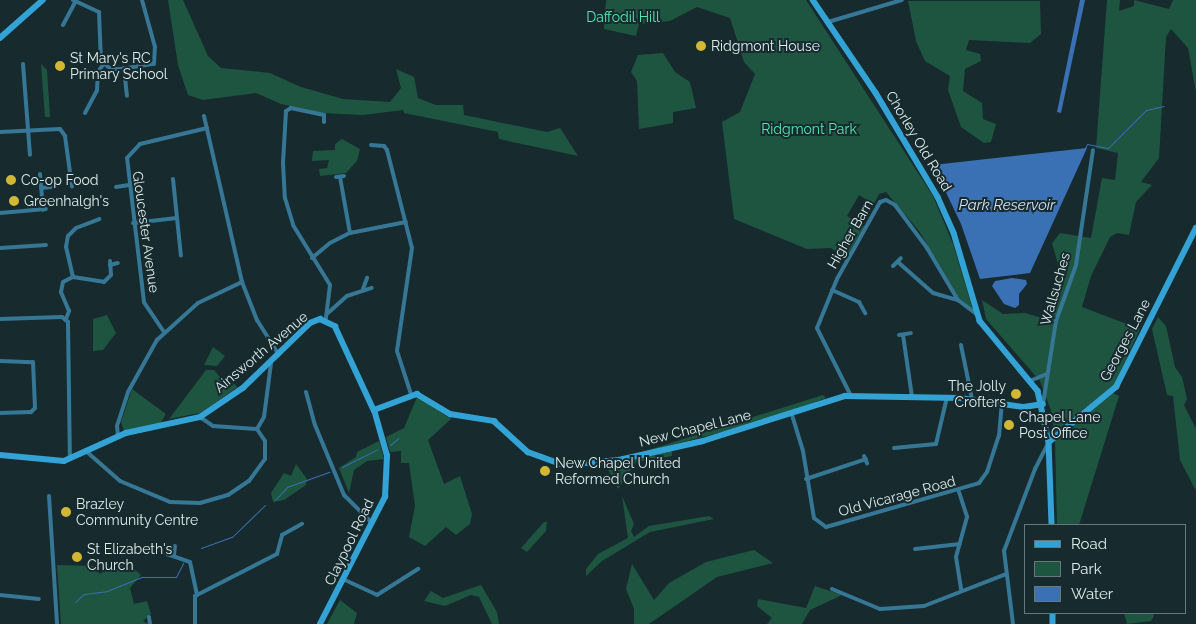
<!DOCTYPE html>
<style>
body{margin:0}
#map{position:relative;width:1196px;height:624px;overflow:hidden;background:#172a2e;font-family:Raleway,sans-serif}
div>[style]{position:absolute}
.green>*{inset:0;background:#1e5540}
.water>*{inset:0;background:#3a70b4}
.stream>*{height:1px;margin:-0.5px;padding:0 0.5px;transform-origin:0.5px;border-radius:0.5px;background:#3a70b4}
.street>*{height:4px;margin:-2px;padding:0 2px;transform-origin:2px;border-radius:2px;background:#377796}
.secondary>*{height:5.5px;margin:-2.75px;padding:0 2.75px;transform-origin:2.75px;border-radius:2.75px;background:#33a3d6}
.dots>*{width:14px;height:14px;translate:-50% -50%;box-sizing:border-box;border:2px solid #172a2e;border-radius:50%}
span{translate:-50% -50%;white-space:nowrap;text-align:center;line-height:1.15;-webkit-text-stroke:4px #172a2e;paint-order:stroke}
.park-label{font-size:14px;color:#52e9b1}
.poi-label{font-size:14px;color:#dfebed}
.left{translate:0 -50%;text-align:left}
.right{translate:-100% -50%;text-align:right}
.street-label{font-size:14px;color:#dfebed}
.water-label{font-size:15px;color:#d2e0f3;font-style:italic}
.legend{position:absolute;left:1024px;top:524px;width:162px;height:90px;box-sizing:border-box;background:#172a2e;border:1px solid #67777a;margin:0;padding:6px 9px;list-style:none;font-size:15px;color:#dfebed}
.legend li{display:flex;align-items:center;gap:10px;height:25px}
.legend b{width:25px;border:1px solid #67777a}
</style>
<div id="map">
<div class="green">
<div style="clip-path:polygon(168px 0,183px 0,208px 56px,221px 68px,270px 73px,301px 87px,343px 99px,390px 102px,401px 88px,396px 69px,414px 77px,418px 98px,436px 105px,463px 105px,464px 115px,547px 132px,560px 128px,578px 156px,499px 139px,498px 132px,404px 113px,403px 110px,363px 115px,321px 113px,281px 104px,256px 93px,203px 100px,188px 95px,178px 65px)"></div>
<div style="clip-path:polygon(606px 0,806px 0,933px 196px,953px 244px,973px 310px,960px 299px,919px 231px,886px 192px,879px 194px,874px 204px,859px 195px,847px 216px,864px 226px,846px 259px,831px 248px,807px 249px,734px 219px,722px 122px,740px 112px,755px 74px,744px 62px,730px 18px,697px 7px,670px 21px,639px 24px,636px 36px,604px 29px)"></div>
<div style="clip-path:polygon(1107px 0,1120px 0,1119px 11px,1134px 6px,1134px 0,1169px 9px,1173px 0,1196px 0,1196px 92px,1188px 48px,1171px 29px,1166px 37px,1159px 158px,1141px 182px,1152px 185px,1136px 202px,1129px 235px,1117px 233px,1110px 237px,1091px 276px,1082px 307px,1140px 329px,1114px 385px,1054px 433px,1052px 413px,1040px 381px,986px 319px,982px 300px,1003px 314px,1025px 313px,1042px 318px,1048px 314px,1053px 306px,1054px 282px,1060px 271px,1052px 243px,1060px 233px,1091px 238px,1102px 178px,1115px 180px,1118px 153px,1096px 148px)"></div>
<div style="clip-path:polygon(908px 1px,1040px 1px,1041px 34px,1030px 43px,969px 40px,966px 50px,980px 54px,981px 61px,965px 69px,963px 91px,982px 103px,983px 119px,996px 124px,991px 142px,984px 143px,961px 127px,948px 90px,950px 76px,925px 61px,916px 41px)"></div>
<div style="clip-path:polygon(663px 53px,675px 72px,690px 82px,696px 108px,673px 112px,673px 123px,639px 129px,637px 81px,631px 72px,638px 55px)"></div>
<div style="clip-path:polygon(41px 64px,47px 70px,50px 117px,45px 117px)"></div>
<div style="clip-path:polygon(342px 139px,360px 149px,357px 161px,346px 173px,320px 176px,319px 169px,327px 168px,329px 160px,312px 161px,313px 151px,335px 150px,335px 144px)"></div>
<div style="clip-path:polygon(107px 315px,116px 333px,103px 350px,93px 351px,93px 319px)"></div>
<div style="clip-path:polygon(1158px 317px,1166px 326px,1175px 367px,1182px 377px,1187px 399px,1184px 405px,1196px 429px,1196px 491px,1180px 460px,1173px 396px,1167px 395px,1152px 329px)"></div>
<div style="clip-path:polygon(213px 347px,225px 356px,217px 366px,204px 365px)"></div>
<div style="clip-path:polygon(206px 370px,214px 370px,226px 384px,229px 380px,238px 387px,200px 413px,169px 419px)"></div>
<div style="clip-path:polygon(132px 389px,166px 414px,160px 424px,124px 431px,121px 422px)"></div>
<div style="clip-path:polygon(1113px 393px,1119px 396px,1079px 525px,1057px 525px,1055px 440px)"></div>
<div style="clip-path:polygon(823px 395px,826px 398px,765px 421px,636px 454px)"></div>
<div style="clip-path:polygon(417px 397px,451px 419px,428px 440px,444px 484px,460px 476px,472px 514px,470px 524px,456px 535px,446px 527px,425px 546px,409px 537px,415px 506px,409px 463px,401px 463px,401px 451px,390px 452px,386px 437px,404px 428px)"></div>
<div style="clip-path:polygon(379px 441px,384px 459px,367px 461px,354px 470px,349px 493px,339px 468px,356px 457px,357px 452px)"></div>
<div style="clip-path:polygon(672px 450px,672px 456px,636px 462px,618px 489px,604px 462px)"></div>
<div style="clip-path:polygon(296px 464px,307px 479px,306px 485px,284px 500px,273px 502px,271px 493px,284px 473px,291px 476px)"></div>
<div style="clip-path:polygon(622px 496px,634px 524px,631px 531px,634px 537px,649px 526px,709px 516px,714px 519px,650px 532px,602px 561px,586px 576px,586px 569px,598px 554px,628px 538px)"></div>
<div style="clip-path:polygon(544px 522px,547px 522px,546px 531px,527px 552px,521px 548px)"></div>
<div style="clip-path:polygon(754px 550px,773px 563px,717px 577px,649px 624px,634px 624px,634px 609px,626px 589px,632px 564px,654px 600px,669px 583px,706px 562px)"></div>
<div style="clip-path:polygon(124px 560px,141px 575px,130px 588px,134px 604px,147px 601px,151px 614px,143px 621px,148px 624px,61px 624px,57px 565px,98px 566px,99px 574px)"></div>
<div style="clip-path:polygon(481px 585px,497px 612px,499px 624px,492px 624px,479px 597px,471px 595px,445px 606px,424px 601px,431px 591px,443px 598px)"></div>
<div style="clip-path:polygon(815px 586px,842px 595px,810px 610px,802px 624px,767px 624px,772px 618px,757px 606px,758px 599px,806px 608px)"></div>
<div style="clip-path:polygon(340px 600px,357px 613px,354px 624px,327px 624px)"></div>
<div style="clip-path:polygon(1124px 613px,1153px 613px,1154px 616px,1151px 621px,1127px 624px)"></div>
</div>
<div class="water">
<div style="clip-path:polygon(1080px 0,1085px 0,1061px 113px,1057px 112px)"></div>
<div style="clip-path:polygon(1087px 148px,1030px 273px,980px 279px,961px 224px,933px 165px)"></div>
<div style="clip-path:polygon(1012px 278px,1026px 280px,1027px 284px,1019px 294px,1019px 305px,1015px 308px,1004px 304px,992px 286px,995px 281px)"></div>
</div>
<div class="stream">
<div style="left:1085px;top:148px;width:4px;rotate:-63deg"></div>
<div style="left:1087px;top:144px;width:21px;rotate:11deg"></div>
<div style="left:1108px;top:148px;width:54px;rotate:-45deg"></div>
<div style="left:1146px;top:110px;width:18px;rotate:-13deg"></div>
<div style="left:390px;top:445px;width:11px;rotate:-38deg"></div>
<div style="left:342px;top:467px;width:40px;rotate:-26.6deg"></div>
<div style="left:275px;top:500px;width:18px;rotate:-47deg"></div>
<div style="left:287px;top:487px;width:45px;rotate:-19.7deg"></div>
<div style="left:201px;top:548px;width:33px;rotate:-20deg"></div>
<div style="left:232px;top:537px;width:46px;rotate:-44.1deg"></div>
<div style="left:75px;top:602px;width:12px;rotate:-42deg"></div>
<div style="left:84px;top:594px;width:23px;rotate:-7deg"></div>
<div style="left:107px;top:591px;width:38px;rotate:-22deg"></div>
<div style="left:142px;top:577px;width:34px"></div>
<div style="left:176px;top:577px;width:16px;rotate:-63deg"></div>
</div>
<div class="street">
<div style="left:73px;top:0;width:29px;rotate:25deg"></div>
<div style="left:99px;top:12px;width:49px;rotate:87.7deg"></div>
<div style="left:101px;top:61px;width:13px;rotate:39deg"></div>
<div style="left:111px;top:69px;width:10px"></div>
<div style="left:121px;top:69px;width:33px;rotate:-9deg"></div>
<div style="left:154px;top:64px;width:17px;rotate:-87deg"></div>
<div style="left:155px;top:47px;width:49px;rotate:-105.5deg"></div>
<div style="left:828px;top:22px;width:77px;rotate:-16.6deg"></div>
<div style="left:63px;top:25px;width:26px;rotate:-62deg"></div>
<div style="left:23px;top:64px;width:91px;rotate:85.6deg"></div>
<div style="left:124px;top:68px;width:28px;rotate:84deg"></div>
<div style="left:85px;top:113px;width:26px;rotate:-62deg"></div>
<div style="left:97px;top:90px;width:18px;rotate:-87deg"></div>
<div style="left:98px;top:72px;width:11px;rotate:-56deg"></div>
<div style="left:204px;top:116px;width:170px;rotate:77.1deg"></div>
<div style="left:242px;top:282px;width:41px;rotate:68.5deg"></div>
<div style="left:257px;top:320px;width:41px;rotate:57.8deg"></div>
<div style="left:324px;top:122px;width:7px;rotate:-90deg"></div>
<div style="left:324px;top:115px;width:34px;rotate:-168deg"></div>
<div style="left:291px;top:108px;width:6px;rotate:149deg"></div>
<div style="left:286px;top:111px;width:52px;rotate:93.3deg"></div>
<div style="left:283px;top:163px;width:35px;rotate:87deg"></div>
<div style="left:285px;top:198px;width:28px;rotate:73deg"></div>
<div style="left:293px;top:225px;width:70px;rotate:58.3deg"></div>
<div style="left:330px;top:285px;width:34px;rotate:97deg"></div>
<div style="left:0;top:132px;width:60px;rotate:-2.9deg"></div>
<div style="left:60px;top:129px;width:9px;rotate:54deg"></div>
<div style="left:65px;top:136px;width:51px;rotate:82.2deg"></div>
<div style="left:371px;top:145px;width:13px;rotate:4deg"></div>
<div style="left:384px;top:146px;width:5px;rotate:53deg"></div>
<div style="left:387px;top:150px;width:101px;rotate:75.7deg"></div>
<div style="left:412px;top:248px;width:104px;rotate:98.3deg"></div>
<div style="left:397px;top:351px;width:45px;rotate:72deg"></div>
<div style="left:40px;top:174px;width:36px;rotate:85deg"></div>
<div style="left:336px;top:177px;width:8px;rotate:-7deg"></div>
<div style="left:340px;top:177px;width:57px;rotate:79.9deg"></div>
<div style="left:173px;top:179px;width:77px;rotate:84.1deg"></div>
<div style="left:116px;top:187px;width:13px;rotate:-9deg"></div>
<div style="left:41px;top:188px;width:10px;rotate:-6deg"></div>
<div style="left:0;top:213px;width:46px;rotate:-5deg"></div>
<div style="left:133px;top:223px;width:44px;rotate:-6.5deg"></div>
<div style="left:0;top:248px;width:46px;rotate:-3.7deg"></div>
<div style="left:312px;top:258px;width:23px;rotate:-40deg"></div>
<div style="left:330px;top:243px;width:22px;rotate:-27deg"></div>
<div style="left:350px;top:233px;width:57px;rotate:-11.1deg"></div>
<div style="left:899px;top:263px;width:45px;rotate:41.4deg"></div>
<div style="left:933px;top:293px;width:26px;rotate:16deg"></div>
<div style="left:958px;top:300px;width:25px;rotate:37deg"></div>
<div style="left:110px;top:265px;width:8px;rotate:-14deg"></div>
<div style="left:893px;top:266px;width:11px;rotate:-45deg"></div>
<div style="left:73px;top:277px;width:31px;rotate:-103deg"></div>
<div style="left:66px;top:247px;width:11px;rotate:-80deg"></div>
<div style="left:68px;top:236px;width:11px;rotate:-45deg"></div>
<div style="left:76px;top:228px;width:25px;rotate:-21deg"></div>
<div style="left:363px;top:289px;width:12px;rotate:-70deg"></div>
<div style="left:832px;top:290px;width:30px;rotate:24deg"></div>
<div style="left:859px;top:302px;width:13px;rotate:61deg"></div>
<div style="left:328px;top:313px;width:25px;rotate:-42deg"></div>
<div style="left:347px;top:296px;width:26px;rotate:-18deg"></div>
<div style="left:0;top:319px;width:62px;rotate:-1.8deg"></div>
<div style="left:62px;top:317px;width:8px;rotate:40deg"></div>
<div style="left:68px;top:322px;width:137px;rotate:89.2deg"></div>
<div style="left:66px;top:319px;width:9px;rotate:-69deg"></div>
<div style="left:69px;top:311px;width:21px;rotate:-113deg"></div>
<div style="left:61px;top:292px;width:10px;rotate:-79deg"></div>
<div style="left:63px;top:282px;width:11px;rotate:-27deg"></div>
<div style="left:73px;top:277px;width:31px;rotate:9deg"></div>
<div style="left:104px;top:282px;width:10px;rotate:-45deg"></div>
<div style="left:111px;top:275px;width:14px;rotate:-94deg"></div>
<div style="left:164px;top:332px;width:36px;rotate:-124deg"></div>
<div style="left:144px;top:302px;width:145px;rotate:-96.7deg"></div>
<div style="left:127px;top:158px;width:19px;rotate:-47deg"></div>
<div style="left:140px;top:144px;width:69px;rotate:-13.4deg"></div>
<div style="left:899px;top:335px;width:12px;rotate:-9deg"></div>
<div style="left:903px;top:335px;width:63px;rotate:81.7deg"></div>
<div style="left:961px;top:345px;width:55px;rotate:78.5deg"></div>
<div style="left:0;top:361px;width:33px;rotate:2deg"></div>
<div style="left:33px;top:362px;width:46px;rotate:87.5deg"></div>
<div style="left:35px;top:408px;width:6px;rotate:135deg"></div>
<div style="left:31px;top:412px;width:31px;rotate:178deg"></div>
<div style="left:1032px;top:380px;width:16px;rotate:-22deg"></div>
<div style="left:306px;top:392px;width:34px;rotate:75deg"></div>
<div style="left:315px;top:425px;width:76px;rotate:67.5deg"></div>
<div style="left:344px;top:495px;width:40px;rotate:45deg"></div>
<div style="left:851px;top:396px;width:76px;rotate:-116.6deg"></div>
<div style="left:817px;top:328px;width:53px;rotate:-67.8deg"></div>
<div style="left:837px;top:279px;width:88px;rotate:-60.8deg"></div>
<div style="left:880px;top:202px;width:6px;rotate:-18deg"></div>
<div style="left:886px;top:200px;width:10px;rotate:29deg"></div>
<div style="left:895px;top:205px;width:54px;rotate:53.3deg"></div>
<div style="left:927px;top:248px;width:61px;rotate:59.2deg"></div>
<div style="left:1043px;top:404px;width:84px;rotate:-81.1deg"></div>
<div style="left:1056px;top:321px;width:59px;rotate:-70.3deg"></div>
<div style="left:1076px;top:265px;width:116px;rotate:-81.6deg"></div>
<div style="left:792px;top:415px;width:38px;rotate:73deg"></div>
<div style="left:803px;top:451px;width:68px;rotate:80.7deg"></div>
<div style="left:814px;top:518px;width:15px;rotate:37deg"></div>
<div style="left:826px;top:527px;width:159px;rotate:-16deg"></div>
<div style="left:979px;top:483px;width:14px;rotate:-54deg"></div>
<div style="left:987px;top:472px;width:38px;rotate:-72deg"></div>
<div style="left:999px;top:436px;width:33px;rotate:-85deg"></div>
<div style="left:200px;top:417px;width:16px;rotate:35deg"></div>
<div style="left:213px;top:426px;width:44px;rotate:3.9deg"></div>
<div style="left:118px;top:437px;width:11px;rotate:-95deg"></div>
<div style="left:117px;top:426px;width:36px;rotate:-72deg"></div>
<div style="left:128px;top:392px;width:60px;rotate:-60.9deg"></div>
<div style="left:157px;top:340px;width:55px;rotate:-42.1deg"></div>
<div style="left:198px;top:303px;width:49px;rotate:-25.5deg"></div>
<div style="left:894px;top:448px;width:42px;rotate:-5.4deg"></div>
<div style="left:936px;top:444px;width:48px;rotate:-76.8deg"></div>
<div style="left:87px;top:452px;width:44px;rotate:41.3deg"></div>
<div style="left:120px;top:481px;width:54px;rotate:22.8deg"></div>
<div style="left:170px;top:502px;width:30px;rotate:2deg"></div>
<div style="left:200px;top:503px;width:29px;rotate:-16deg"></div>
<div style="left:228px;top:495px;width:25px;rotate:-34deg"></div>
<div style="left:249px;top:481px;width:27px;rotate:-54deg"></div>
<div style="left:265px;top:459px;width:18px;rotate:-90deg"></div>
<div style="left:265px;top:441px;width:14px;rotate:-124deg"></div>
<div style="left:257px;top:429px;width:14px;rotate:-60deg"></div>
<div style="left:264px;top:417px;width:54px;rotate:-82.6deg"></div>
<div style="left:864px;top:456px;width:8px;rotate:67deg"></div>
<div style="left:806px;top:479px;width:63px;rotate:-18.4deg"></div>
<div style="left:959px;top:492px;width:26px;rotate:72deg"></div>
<div style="left:967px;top:517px;width:41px;rotate:105.4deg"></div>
<div style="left:956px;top:557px;width:33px;rotate:81deg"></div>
<div style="left:49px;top:496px;width:128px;rotate:86.4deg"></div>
<div style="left:915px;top:549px;width:45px;rotate:-6.3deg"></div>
<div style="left:167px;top:554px;width:24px;rotate:19deg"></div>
<div style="left:190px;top:562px;width:34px;rotate:78deg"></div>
<div style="left:174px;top:555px;width:9px;rotate:-84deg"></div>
<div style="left:345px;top:580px;width:35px;rotate:25deg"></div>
<div style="left:377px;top:595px;width:49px;rotate:-32.4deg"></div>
<div style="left:832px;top:589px;width:52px;rotate:22.6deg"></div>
<div style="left:880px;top:609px;width:44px;rotate:-3.9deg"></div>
<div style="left:924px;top:606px;width:88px;rotate:-21.3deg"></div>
<div style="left:0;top:595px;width:39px;rotate:6deg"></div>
<div style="left:149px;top:617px;width:7px;rotate:82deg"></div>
<div style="left:195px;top:624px;width:28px;rotate:-90deg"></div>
<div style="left:195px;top:596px;width:92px;rotate:-27.1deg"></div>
<div style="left:277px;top:554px;width:20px;rotate:-75deg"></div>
<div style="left:282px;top:535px;width:23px;rotate:-29deg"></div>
<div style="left:1013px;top:624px;width:74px;rotate:-97deg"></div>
<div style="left:1004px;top:551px;width:88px;rotate:-69.3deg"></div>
<div style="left:1035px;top:469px;width:28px;rotate:-63deg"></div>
</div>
<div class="secondary">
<div style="left:813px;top:0;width:112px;rotate:55.9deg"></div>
<div style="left:876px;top:93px;width:121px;rotate:59.2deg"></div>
<div style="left:938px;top:197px;width:39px;rotate:66deg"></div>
<div style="left:954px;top:233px;width:92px;rotate:73.5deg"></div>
<div style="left:980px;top:321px;width:91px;rotate:50.4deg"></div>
<div style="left:1038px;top:391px;width:52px;rotate:77.8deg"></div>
<div style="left:1049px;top:442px;width:83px;rotate:87.9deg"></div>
<div style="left:0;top:38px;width:57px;rotate:-41.5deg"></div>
<div style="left:374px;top:410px;width:46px;rotate:-20.4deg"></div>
<div style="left:417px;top:394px;width:39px;rotate:31deg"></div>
<div style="left:450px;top:414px;width:45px;rotate:9deg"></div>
<div style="left:494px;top:421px;width:46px;rotate:42.4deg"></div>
<div style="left:528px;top:452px;width:38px;rotate:20deg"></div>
<div style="left:564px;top:465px;width:55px;rotate:-5.2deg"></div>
<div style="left:619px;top:460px;width:86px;rotate:-12.7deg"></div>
<div style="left:703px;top:441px;width:149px;rotate:-17.6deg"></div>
<div style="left:845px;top:396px;width:115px;rotate:1deg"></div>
<div style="left:960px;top:398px;width:65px;rotate:8deg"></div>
<div style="left:1024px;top:407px;width:19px;rotate:-9deg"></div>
<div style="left:1049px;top:442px;width:87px;rotate:-39.4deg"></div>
<div style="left:1116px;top:387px;width:178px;rotate:-63.3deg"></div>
<div style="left:0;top:455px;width:64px;rotate:5.4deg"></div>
<div style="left:64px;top:461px;width:68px;rotate:-24.3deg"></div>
<div style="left:126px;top:433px;width:76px;rotate:-12.2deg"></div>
<div style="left:200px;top:417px;width:52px;rotate:-34deg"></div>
<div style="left:243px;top:388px;width:93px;rotate:-44.1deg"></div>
<div style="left:310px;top:323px;width:11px;rotate:-22deg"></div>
<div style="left:320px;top:319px;width:17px;rotate:25deg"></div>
<div style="left:335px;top:326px;width:93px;rotate:65.1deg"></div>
<div style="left:1053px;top:613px;width:11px;rotate:90deg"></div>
<div style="left:320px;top:624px;width:143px;rotate:-62.9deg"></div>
<div style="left:385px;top:497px;width:41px;rotate:-87.2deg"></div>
<div style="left:387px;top:456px;width:48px;rotate:-105.8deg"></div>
</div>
<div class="dots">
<div style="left:701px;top:46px;background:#d2b735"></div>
<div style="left:60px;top:66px;background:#d2b735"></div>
<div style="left:11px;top:180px;background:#d2b735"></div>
<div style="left:14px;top:201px;background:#d2b735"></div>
<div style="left:1016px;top:394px;background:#d2b735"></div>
<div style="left:1009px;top:425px;background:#d2b735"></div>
<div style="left:545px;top:471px;background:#d2b735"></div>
<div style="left:66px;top:512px;background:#d2b735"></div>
<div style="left:77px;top:557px;background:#d2b735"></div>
</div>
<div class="park-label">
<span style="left:623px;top:17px">Daffodil Hill</span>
<span style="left:809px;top:129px">Ridgmont Park</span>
</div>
<div class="poi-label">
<span class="left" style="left:711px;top:46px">Ridgmont House</span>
<span class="left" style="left:70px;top:66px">St Mary's RC<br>Primary School</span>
<span class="left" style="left:21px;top:180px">Co-op Food</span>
<span class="left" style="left:24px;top:201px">Greenhalgh's</span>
<span class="right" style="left:1006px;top:394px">The Jolly<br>Crofters</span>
<span class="left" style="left:1019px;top:425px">Chapel Lane<br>Post Office</span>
<span class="left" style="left:555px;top:471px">New Chapel United<br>Reformed Church</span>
<span class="left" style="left:76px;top:512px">Brazley<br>Community Centre</span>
<span class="left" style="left:87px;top:557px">St Elizabeth's<br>Church</span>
</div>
<div class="street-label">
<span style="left:919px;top:141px;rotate:59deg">Chorley Old Road</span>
<span style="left:146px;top:232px;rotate:82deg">Gloucester Avenue</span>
<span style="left:850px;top:234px;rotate:-60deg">Higher Barn</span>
<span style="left:1055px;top:289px;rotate:-74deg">Wallsuches</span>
<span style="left:1125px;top:340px;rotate:-62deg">Georges Lane</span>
<span style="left:261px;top:352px;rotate:-40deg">Ainsworth Avenue</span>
<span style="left:695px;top:428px;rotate:-14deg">New Chapel Lane</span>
<span style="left:897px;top:496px;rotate:-15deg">Old Vicarage Road</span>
<span style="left:349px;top:542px;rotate:-64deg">Claypool Road</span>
</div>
<div class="water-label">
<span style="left:1007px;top:206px">Park Reservoir</span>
</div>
<ul class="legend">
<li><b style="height:6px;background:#33a3d6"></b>Road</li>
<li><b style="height:14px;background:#1e5540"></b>Park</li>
<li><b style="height:14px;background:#3a70b4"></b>Water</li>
</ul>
</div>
